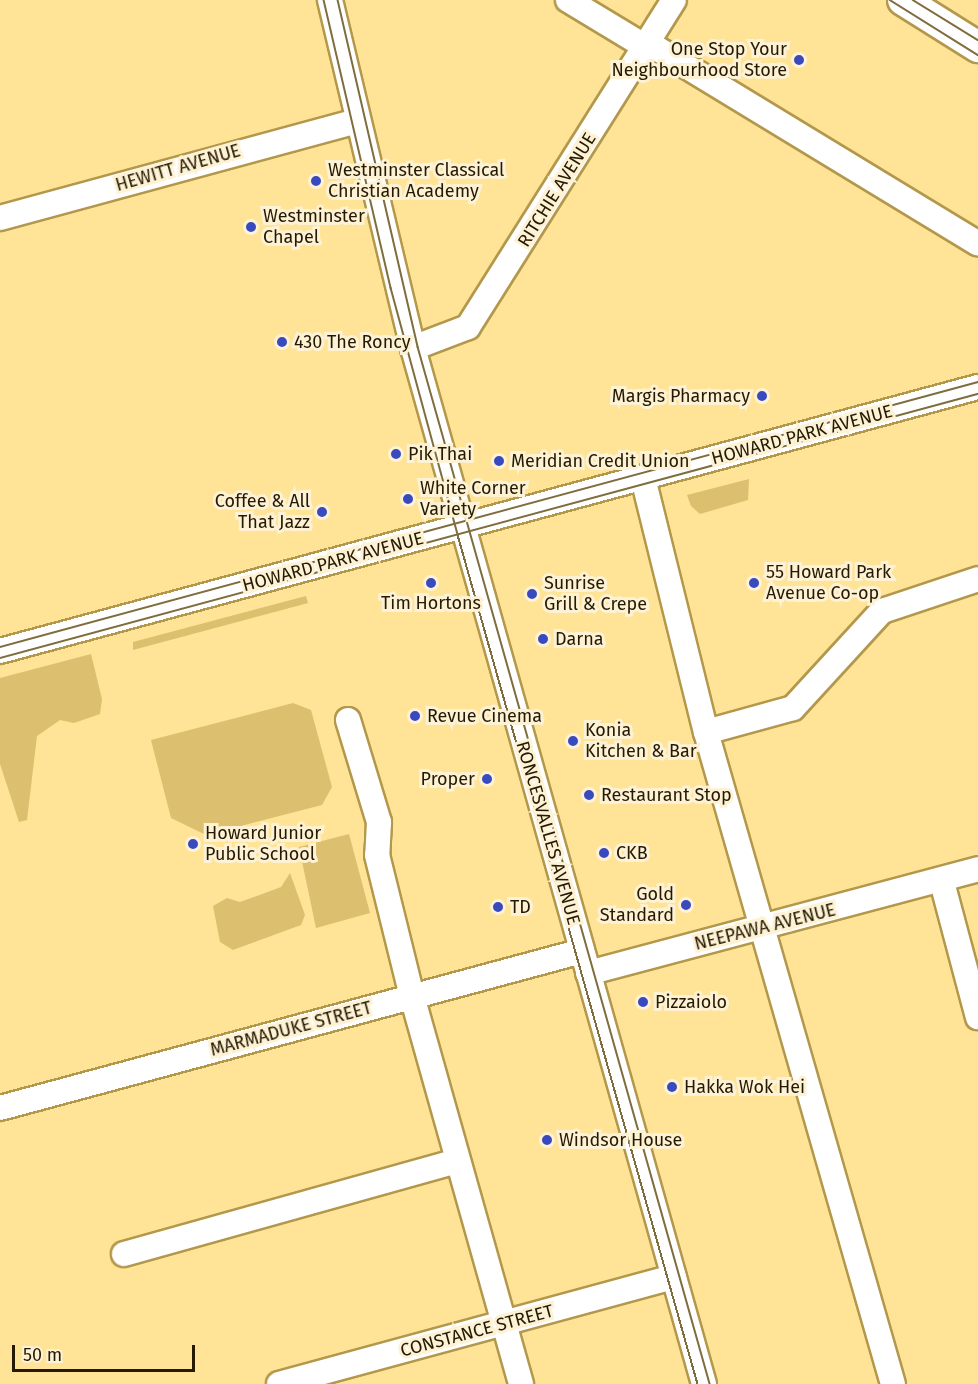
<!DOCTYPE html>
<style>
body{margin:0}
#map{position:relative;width:978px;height:1384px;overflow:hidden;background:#ffe396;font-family:"Fira Sans",sans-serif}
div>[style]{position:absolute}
.green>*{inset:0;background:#dcc070}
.roads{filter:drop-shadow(2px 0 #b3984c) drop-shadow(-2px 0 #b3984c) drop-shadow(0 2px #b3984c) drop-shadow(0 -2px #b3984c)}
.minor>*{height:24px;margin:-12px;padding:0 12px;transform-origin:12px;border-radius:12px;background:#fff}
.major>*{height:30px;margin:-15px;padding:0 15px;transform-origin:15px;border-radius:15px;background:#fff}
.tram>*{height:1.5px;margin:-0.75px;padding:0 0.75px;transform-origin:0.75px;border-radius:0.75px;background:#7f6d3e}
.dots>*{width:16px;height:16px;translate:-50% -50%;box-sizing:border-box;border:3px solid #fdf2d5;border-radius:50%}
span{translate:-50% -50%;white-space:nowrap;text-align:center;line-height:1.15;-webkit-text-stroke:6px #fdf2d5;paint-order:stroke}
.poi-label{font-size:18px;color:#251a00}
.right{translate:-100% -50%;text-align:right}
.left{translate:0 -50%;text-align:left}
.street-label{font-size:18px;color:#251a00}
.scale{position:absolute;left:12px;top:1345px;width:183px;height:27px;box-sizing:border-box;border:3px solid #251a00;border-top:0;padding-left:8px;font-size:18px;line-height:21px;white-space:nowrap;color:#251a00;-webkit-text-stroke:4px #fdf2d5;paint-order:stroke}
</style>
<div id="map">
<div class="green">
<div style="clip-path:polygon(749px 479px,748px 500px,700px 514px,691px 506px,687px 495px)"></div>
<div style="clip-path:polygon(306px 596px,308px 603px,133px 650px,133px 642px)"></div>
<div style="clip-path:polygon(91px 654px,102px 699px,100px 714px,74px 723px,60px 720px,37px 736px,27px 820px,19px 822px,0 764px,0 678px)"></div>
<div style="clip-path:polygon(293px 703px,311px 710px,332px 787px,322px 805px,206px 835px,171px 818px,151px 740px)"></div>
<div style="clip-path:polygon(349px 834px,370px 913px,316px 928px,299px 847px)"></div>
<div style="clip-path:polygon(290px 873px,305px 915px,301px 925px,233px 950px,220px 942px,213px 906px,227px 898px,240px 902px,281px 887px)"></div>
</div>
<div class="roads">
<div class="minor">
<div style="left:330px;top:0;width:358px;rotate:76.6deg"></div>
<div style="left:413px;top:348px;width:1076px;rotate:74.31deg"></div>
<div style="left:568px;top:0;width:91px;rotate:31.1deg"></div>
<div style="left:648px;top:43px;width:386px;rotate:31.3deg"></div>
<div style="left:0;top:218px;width:370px;rotate:-15.2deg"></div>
<div style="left:413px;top:348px;width:59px;rotate:-20.9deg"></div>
<div style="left:468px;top:327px;width:386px;rotate:-57.8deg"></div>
<div style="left:643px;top:478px;width:262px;rotate:76.1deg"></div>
<div style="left:706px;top:732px;width:678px;rotate:74deg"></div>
<div style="left:0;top:651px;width:1013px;rotate:-15.11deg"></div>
<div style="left:348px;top:720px;width:107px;rotate:73.1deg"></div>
<div style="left:379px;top:822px;width:33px;rotate:93deg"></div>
<div style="left:377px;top:855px;width:145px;rotate:76.1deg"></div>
<div style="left:412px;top:996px;width:403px;rotate:74.3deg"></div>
<div style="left:706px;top:732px;width:90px;rotate:-15.4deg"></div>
<div style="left:793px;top:708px;width:132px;rotate:-47.5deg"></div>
<div style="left:882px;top:611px;width:101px;rotate:-18.4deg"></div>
<div style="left:942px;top:882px;width:140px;rotate:75.1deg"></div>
<div style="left:588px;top:973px;width:404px;rotate:-14.9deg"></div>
<div style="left:0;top:1108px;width:603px;rotate:-15.1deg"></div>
<div style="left:124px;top:1254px;width:346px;rotate:-15.6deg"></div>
<div style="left:279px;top:1384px;width:409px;rotate:-15.2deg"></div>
</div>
<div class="major">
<div style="left:903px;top:0;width:89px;rotate:32.1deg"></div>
</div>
</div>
<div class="tram">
<div style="left:324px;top:0;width:296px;rotate:76.9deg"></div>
<div style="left:391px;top:288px;width:256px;rotate:74.8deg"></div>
<div style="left:458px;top:535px;width:882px;rotate:74.22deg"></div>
<div style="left:338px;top:0;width:356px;rotate:77deg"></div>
<div style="left:418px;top:347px;width:1077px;rotate:74.27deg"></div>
<div style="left:890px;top:0;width:104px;rotate:32deg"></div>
<div style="left:913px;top:0;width:76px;rotate:31.6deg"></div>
<div style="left:0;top:647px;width:1013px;rotate:-15.16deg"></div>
<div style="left:0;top:658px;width:1013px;rotate:-15.11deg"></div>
</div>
<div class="dots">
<div style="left:799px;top:60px;background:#384abd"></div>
<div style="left:316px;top:181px;background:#384abd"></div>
<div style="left:251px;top:227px;background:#384abd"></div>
<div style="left:282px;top:342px;background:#384abd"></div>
<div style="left:762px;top:396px;background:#384abd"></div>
<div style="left:396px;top:454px;background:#384abd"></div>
<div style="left:499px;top:461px;background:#384abd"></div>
<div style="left:408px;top:499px;background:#384abd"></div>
<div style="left:322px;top:512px;background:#384abd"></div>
<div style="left:431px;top:583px;background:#384abd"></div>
<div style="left:754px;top:583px;background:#384abd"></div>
<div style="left:532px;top:594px;background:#384abd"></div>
<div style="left:543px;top:639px;background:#384abd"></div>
<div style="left:415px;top:716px;background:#384abd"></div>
<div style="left:573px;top:741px;background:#384abd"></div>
<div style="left:487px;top:779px;background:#384abd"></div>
<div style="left:589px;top:795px;background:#384abd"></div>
<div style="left:193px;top:844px;background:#384abd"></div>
<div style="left:604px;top:853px;background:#384abd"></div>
<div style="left:686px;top:905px;background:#384abd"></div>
<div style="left:498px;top:907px;background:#384abd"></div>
<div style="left:643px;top:1002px;background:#384abd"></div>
<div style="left:672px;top:1087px;background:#384abd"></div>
<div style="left:547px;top:1140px;background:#384abd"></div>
</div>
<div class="poi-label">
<span class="right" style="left:787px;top:60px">One Stop Your<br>Neighbourhood Store</span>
<span class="left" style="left:328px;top:181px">Westminster Classical<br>Christian Academy</span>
<span class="left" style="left:263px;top:227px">Westminster<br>Chapel</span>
<span class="left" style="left:294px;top:342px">430 The Roncy</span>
<span class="right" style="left:750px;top:396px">Margis Pharmacy</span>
<span class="left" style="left:408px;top:454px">Pik Thai</span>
<span class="left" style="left:511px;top:461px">Meridian Credit Union</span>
<span class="left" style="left:420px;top:499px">White Corner<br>Variety</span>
<span class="right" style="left:310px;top:512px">Coffee &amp; All<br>That Jazz</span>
<span class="left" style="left:766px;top:583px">55 Howard Park<br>Avenue Co-op</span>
<span class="left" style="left:544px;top:594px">Sunrise<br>Grill &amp; Crepe</span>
<span style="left:431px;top:603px">Tim Hortons</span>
<span class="left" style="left:555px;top:639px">Darna</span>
<span class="left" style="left:427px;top:716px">Revue Cinema</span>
<span class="left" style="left:585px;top:741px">Konia<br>Kitchen &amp; Bar</span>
<span class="right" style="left:475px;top:779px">Proper</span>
<span class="left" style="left:601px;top:795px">Restaurant Stop</span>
<span class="left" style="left:205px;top:844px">Howard Junior<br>Public School</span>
<span class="left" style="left:616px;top:853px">CKB</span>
<span class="right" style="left:674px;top:905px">Gold<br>Standard</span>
<span class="left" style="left:510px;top:907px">TD</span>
<span class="left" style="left:655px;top:1002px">Pizzaiolo</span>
<span class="left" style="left:684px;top:1087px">Hakka Wok Hei</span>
<span class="left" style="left:559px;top:1140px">Windsor House</span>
</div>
<div class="street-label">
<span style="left:178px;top:168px;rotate:-16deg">HEWITT AVENUE</span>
<span style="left:557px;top:190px;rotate:-58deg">RITCHIE AVENUE</span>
<span style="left:802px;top:435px;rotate:-15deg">HOWARD PARK AVENUE</span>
<span style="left:333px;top:562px;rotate:-15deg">HOWARD PARK AVENUE</span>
<span style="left:548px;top:833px;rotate:74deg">RONCESVALLES AVENUE</span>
<span style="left:765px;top:927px;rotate:-14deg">NEEPAWA AVENUE</span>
<span style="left:291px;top:1029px;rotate:-15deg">MARMADUKE STREET</span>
<span style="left:477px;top:1331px;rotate:-15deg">CONSTANCE STREET</span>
</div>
<div class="scale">50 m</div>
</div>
